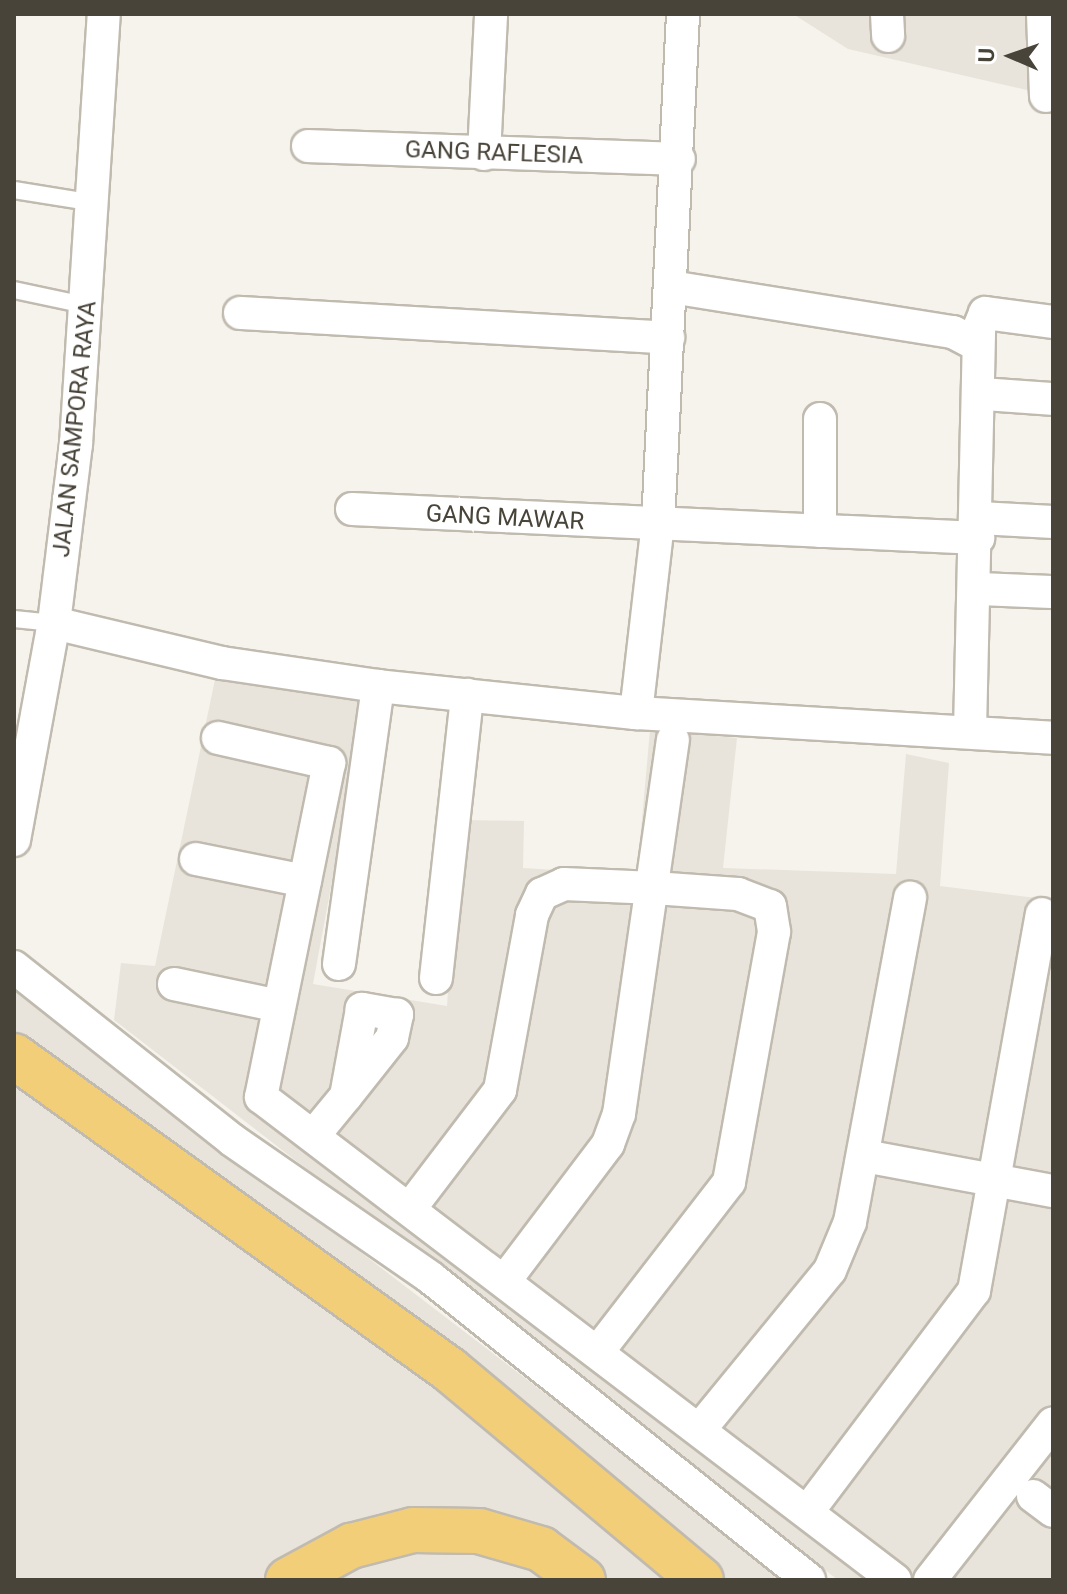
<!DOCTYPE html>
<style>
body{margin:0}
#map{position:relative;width:1067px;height:1594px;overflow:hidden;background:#f5f3ec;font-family:Roboto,sans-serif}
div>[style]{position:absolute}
.residential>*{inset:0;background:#e8e4db}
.roads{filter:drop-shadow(2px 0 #c0baaf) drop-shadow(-2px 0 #c0baaf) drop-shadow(0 2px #c0baaf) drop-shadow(0 -2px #c0baaf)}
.service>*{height:16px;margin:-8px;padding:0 8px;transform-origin:8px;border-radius:8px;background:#fff}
.minor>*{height:32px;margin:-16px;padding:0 16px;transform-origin:16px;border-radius:16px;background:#fff}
.motorway>*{height:44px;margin:-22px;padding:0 22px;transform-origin:22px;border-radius:22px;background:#f3ce79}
span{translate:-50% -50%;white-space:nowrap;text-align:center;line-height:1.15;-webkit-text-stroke:8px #fff;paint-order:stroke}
.street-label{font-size:24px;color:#49443a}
.frame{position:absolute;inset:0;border:16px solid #49443a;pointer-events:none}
.north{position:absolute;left:971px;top:16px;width:80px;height:80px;-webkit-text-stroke:6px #fff;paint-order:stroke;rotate:272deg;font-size:22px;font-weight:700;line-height:32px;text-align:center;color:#49443a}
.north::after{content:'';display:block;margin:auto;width:28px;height:36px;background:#49443a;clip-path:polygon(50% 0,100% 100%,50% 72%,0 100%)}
</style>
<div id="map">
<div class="residential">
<div style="clip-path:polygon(793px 14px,1053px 14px,1053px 96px,848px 49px)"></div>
<div style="clip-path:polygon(217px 670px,366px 697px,313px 984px,447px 1006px,459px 820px,524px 821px,523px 868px,637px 875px,650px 730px,737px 738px,723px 868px,896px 874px,906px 754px,949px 763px,940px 886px,1053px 900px,1053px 1580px,838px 1580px,114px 1020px,121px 963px,155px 966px)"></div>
<div style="clip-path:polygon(14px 987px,789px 1580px,14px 1580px)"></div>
</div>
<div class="roads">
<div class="service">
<div style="left:14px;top:190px;width:81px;rotate:9.2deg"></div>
<div style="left:14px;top:290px;width:77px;rotate:12deg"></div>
<div style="left:14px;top:619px;width:40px;rotate:5.7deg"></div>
</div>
<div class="minor">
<div style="left:887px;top:14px;width:22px;rotate:87deg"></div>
<div style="left:1043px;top:14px;width:82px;rotate:87.9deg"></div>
<div style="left:308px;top:146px;width:371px;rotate:2deg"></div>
<div style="left:484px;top:154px;width:140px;rotate:-87.1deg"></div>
<div style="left:671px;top:287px;width:286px;rotate:9.1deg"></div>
<div style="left:953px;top:332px;width:27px;rotate:28deg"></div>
<div style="left:240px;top:313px;width:429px;rotate:3.3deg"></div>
<div style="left:983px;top:394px;width:70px;rotate:4.1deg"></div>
<div style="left:352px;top:509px;width:627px;rotate:2.65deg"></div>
<div style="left:979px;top:518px;width:74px;rotate:3.1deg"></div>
<div style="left:820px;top:531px;width:112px;rotate:-90deg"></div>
<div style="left:978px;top:589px;width:75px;rotate:2.3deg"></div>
<div style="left:54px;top:623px;width:173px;rotate:13.4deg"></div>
<div style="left:222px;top:663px;width:158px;rotate:8.4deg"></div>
<div style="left:378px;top:686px;width:259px;rotate:6deg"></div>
<div style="left:636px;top:713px;width:418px;rotate:3.4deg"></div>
<div style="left:636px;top:713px;width:190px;rotate:-83.4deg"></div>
<div style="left:658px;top:524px;width:511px;rotate:-87.19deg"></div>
<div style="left:970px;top:731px;width:403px;rotate:-88.7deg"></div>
<div style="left:979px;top:328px;width:16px;rotate:-68deg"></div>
<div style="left:985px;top:313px;width:69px;rotate:7.5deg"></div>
<div style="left:218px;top:738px;width:114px;rotate:12.7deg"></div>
<div style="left:329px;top:763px;width:341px;rotate:101.5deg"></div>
<div style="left:261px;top:1097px;width:797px;rotate:37.3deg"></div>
<div style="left:14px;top:840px;width:221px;rotate:-79.6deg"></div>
<div style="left:54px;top:623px;width:180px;rotate:-83deg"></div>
<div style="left:76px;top:444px;width:431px;rotate:-86.3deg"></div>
<div style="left:196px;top:859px;width:111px;rotate:11.4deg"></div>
<div style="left:339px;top:964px;width:281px;rotate:-82deg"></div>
<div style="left:14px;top:967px;width:278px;rotate:38.4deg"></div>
<div style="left:232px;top:1140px;width:242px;rotate:34.7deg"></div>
<div style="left:431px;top:1278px;width:484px;rotate:38.6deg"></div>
<div style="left:436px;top:978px;width:285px;rotate:-83.7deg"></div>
<div style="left:174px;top:984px;width:107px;rotate:11.8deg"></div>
<div style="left:314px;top:1135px;width:50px;rotate:-50.6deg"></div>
<div style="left:346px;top:1096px;width:74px;rotate:-51.6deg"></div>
<div style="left:392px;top:1038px;width:24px;rotate:-78deg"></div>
<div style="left:397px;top:1015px;width:36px;rotate:-170deg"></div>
<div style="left:362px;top:1009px;width:88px;rotate:100.4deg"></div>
<div style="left:864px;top:1156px;width:192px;rotate:10.5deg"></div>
<div style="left:411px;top:1207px;width:147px;rotate:-52.7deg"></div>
<div style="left:500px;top:1090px;width:178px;rotate:-79.6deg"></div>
<div style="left:532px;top:915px;width:23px;rotate:-65deg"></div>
<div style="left:542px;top:894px;width:24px;rotate:-24deg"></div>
<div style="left:564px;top:884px;width:90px;rotate:2.5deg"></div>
<div style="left:654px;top:888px;width:84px;rotate:4.1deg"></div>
<div style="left:738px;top:894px;width:34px;rotate:21deg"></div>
<div style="left:770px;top:906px;width:26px;rotate:81deg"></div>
<div style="left:774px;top:932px;width:254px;rotate:100.2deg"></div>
<div style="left:729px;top:1182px;width:212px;rotate:127.7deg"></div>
<div style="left:506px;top:1279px;width:169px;rotate:-52.9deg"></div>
<div style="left:608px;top:1144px;width:32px;rotate:-70deg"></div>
<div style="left:619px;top:1114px;width:378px;rotate:-81.8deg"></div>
<div style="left:700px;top:1429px;width:205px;rotate:-50.7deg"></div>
<div style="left:830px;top:1270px;width:52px;rotate:-67.4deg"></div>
<div style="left:850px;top:1222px;width:330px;rotate:-79.5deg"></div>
<div style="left:1033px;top:1496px;width:25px;rotate:37deg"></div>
<div style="left:808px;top:1511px;width:276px;rotate:-53deg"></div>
<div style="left:974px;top:1291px;width:383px;rotate:-79.8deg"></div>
<div style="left:930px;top:1580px;width:199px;rotate:-51.9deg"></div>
</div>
<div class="motorway">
<div style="left:14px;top:1056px;width:537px;rotate:35.76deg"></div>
<div style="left:450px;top:1370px;width:327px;rotate:39.9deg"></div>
<div style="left:288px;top:1580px;width:72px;rotate:-28.4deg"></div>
<div style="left:351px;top:1546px;width:64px;rotate:-14.5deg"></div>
<div style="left:413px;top:1530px;width:66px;rotate:0.9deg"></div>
<div style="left:479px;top:1531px;width:65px;rotate:16.2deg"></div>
<div style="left:541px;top:1549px;width:52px;rotate:36.4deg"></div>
</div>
</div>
<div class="street-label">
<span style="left:494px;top:153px;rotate:2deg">GANG RAFLESIA</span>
<span style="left:75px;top:429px;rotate:-84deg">JALAN SAMPORA RAYA</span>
<span style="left:505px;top:518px;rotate:3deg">GANG MAWAR</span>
</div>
<div class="frame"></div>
<div class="north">U</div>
</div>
